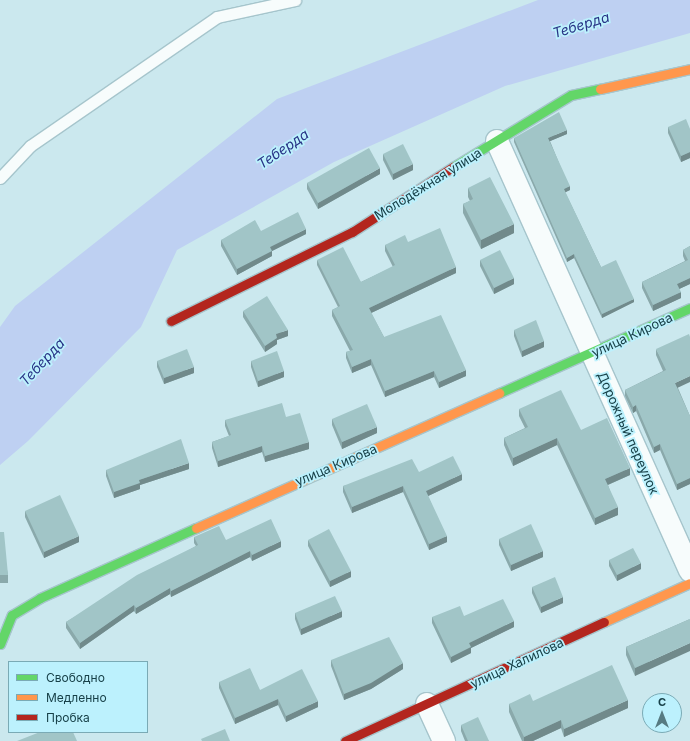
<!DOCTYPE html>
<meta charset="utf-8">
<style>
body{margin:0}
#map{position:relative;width:690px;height:741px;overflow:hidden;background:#cbe8ee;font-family:Inter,sans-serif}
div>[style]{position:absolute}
.water>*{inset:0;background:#bed0f2}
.roads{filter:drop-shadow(1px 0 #a6c5cc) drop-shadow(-1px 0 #a6c5cc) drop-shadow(0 1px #a6c5cc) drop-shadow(0 -1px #a6c5cc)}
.lane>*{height:11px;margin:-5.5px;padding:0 5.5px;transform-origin:5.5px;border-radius:5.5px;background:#f7fcfc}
.street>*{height:22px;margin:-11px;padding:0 11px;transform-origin:11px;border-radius:11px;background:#f7fcfc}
.fast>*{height:9px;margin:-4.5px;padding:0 4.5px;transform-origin:4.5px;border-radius:4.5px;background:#63d668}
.slow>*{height:9px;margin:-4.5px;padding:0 4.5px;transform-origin:4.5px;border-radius:4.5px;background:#ff974d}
.jam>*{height:9px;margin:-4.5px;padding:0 4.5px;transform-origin:4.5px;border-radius:4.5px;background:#b3261e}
.wall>*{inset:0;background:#8aa9ab}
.shaded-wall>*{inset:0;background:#718a8b}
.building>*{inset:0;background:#a1c5c7}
span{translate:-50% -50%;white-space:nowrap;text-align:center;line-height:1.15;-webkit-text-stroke:3.5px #bcf1fd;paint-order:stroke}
.street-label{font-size:13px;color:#174048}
.water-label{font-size:14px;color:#283386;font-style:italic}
.legend{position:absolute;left:8px;top:661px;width:140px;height:72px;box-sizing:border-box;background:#bcf1fd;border:1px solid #7aaab5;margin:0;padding:5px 7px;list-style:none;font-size:12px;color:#174048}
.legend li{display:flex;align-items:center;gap:8px;height:20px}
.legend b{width:20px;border:1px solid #7aaab5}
.north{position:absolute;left:642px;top:693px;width:40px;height:40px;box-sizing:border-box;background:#bcf1fd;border:1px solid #7aaab5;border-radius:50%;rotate:0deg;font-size:11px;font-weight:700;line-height:16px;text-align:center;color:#174048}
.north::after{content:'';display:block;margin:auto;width:14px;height:18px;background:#567b82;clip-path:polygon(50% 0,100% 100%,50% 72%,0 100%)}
</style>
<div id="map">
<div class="water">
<div style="clip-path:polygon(538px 0,690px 0,690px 33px,505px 86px,334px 162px,177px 250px,141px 327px,28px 441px,0 465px,0 327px,15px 306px,277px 99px)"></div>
</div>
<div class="roads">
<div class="lane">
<div style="left:0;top:178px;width:44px;rotate:-46.8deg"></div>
<div style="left:30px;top:146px;width:227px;rotate:-34.6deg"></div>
<div style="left:217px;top:17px;width:80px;rotate:-12.3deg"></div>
</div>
<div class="street">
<div style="left:497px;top:141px;width:471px;rotate:65.8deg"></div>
<div style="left:427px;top:704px;width:41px;rotate:65.3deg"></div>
</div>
<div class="fast">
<div style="left:453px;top:167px;width:138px;rotate:-31.4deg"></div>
<div style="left:571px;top:95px;width:30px;rotate:-12deg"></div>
<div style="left:499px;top:393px;width:209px;rotate:-24deg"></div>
<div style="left:0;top:644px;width:31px;rotate:-68deg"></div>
<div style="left:12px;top:615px;width:33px;rotate:-31deg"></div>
<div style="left:40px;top:598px;width:171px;rotate:-24.2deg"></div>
</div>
<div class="slow">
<div style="left:600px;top:89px;width:92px;rotate:-12.5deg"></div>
<div style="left:196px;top:528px;width:332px;rotate:-24deg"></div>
<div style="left:604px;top:622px;width:94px;rotate:-24.4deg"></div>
</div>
<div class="jam">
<div style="left:171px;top:321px;width:202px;rotate:-26.2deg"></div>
<div style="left:352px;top:232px;width:120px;rotate:-32.8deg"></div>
<div style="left:345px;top:741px;width:285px;rotate:-24.7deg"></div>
</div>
</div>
<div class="wall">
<div style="clip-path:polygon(668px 127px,690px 129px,690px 158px,681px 162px,668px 133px)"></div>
<div style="clip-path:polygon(567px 134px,550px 141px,570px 190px,565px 192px,601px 267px,634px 302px,602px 318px,574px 258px,567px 262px,514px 142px,514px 138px)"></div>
<div style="clip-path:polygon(383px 154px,413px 170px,393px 180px,383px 160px)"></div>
<div style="clip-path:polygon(380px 174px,318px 209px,307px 189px,307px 183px)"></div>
<div style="clip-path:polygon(468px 188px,514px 233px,481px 249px,463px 213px,463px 204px,470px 201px,468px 197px)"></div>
<div style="clip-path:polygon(261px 231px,306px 234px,272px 251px,272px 256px,237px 275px,221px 246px,221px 240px)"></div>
<div style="clip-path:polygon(408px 242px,456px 273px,371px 313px,384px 337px,466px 376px,439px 388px,434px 377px,385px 397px,371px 365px,352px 373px,346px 358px,346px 352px,350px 351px,332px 316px,332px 310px,338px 307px,317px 265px,317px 260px,361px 282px,393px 267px,385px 251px,385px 245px)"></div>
<div style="clip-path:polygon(690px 246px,690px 284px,679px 289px,681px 298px,653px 311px,642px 288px,642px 282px,685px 261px,683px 256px,683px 250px)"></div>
<div style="clip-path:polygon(480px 260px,514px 284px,494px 294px,480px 266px)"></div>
<div style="clip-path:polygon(243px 311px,288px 336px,277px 340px,277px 344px,265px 352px,243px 317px)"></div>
<div style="clip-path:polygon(514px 330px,544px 347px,522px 357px,514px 336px)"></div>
<div style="clip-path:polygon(656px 349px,678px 388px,690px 416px,690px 484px,677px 490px,660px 450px,654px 453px,636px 411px,633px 413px,625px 396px,625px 390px,663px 371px,656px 355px)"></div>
<div style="clip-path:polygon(157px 361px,194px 373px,164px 384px,157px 367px)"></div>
<div style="clip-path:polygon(251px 361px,284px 377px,258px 387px,251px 367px)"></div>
<div style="clip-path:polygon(519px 409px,581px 430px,630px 475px,608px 485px,618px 515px,595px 525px,557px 445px,513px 466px,504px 445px,504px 438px,525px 428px,519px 416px)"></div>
<div style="clip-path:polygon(286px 417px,309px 449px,265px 462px,262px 452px,218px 467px,212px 448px,212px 442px,229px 436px,225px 426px,225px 420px)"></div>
<div style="clip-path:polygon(332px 419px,377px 433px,342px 449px,332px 425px)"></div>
<div style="clip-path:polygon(189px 469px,140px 485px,140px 489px,114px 498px,106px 476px,106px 470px)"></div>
<div style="clip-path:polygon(419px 472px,462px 480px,428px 496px,447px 542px,429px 550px,403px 492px,352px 513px,343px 492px,343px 486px)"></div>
<div style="clip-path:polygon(25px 511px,79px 542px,44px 558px,25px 517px)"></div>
<div style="clip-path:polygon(0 532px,8px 575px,8px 583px,0 583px)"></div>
<div style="clip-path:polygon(194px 537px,226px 540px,281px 547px,252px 561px,250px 557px,171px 597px,170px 594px,136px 614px,134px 611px,80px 649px,66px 628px,66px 622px,196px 546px,194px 543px)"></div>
<div style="clip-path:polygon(499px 539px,543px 557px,511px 571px,499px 545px)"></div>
<div style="clip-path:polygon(308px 540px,351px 577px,330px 587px,308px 546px)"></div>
<div style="clip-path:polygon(609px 560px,641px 569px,617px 581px,609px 566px)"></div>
<div style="clip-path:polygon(532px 587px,563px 603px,541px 613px,532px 593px)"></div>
<div style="clip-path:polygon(295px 613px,342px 617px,301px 635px,295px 619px)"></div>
<div style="clip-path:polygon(464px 616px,514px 627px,471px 648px,471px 653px,451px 663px,432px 623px,432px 617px)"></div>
<div style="clip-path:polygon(690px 619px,635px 676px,626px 655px,626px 647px)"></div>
<div style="clip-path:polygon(331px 660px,403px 669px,371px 689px,344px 700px,331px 666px)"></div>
<div style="clip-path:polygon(219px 682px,260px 690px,318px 707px,286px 722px,278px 705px,235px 724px,219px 688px)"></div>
<div style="clip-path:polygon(533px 701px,628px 708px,564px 737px,561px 728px,533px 741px,522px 741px,509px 712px,509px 704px)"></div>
<div style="clip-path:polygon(461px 725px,489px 741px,465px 741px,461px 731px)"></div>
</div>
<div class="shaded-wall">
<div style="clip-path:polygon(567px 130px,567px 134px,548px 142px,548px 138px)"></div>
<div style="clip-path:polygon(690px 152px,690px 158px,681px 162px,681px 156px)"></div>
<div style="clip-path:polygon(413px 164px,413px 170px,393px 180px,393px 174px)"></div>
<div style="clip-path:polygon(380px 168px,380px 174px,318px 209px,318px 203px)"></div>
<div style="clip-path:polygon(570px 186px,570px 190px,564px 193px,564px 189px)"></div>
<div style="clip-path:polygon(514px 224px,514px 233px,481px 249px,481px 240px)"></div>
<div style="clip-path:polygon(306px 229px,306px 234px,272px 251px,272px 256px,237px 275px,237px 269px,270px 247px)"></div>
<div style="clip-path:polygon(574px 254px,574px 258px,567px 262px,567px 258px)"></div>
<div style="clip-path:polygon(456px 267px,456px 273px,369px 314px,369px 308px)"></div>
<div style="clip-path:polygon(514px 278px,514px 284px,494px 294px,494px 288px)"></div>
<div style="clip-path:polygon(690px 278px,690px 284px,677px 290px,677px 284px)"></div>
<div style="clip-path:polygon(681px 292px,681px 298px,653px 311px,653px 305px)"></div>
<div style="clip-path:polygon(634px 299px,634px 302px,602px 318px,602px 314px)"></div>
<div style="clip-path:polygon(288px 330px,288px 336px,277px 340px,277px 344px,265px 352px,265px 346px,276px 334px)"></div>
<div style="clip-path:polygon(544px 341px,544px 347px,522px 357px,522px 351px)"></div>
<div style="clip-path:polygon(371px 359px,371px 365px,352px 373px,352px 367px)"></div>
<div style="clip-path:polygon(194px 367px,194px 373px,164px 384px,164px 378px)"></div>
<div style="clip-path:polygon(466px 370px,466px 376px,439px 388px,439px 382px)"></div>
<div style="clip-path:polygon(284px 371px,284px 377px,258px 387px,258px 381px)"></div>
<div style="clip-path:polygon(434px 371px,434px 377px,385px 397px,385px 391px)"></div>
<div style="clip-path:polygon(690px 376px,690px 382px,675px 389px,675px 383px)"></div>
<div style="clip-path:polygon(636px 405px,636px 411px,633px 413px,633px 407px)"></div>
<div style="clip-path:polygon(377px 427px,377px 433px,342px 449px,342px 442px)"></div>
<div style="clip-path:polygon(557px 438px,557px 445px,513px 466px,513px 458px)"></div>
<div style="clip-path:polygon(309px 442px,309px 449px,265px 462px,265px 456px)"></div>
<div style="clip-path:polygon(660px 444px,660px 450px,654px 453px,654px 447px)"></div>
<div style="clip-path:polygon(262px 446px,262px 452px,218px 467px,218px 461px)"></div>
<div style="clip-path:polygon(189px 463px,189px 469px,140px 485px,140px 489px,114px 498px,114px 492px,139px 480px)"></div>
<div style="clip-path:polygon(630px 468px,630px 475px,605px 486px,605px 479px)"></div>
<div style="clip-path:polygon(462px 474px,462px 480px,426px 497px,426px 491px)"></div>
<div style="clip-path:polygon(690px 478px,690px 484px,677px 490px,677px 484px)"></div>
<div style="clip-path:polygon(403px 486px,403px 492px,352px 513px,352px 507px)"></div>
<div style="clip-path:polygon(618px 507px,618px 515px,595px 525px,595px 518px)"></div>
<div style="clip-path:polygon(79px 536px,79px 542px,44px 558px,44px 552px)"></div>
<div style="clip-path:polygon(447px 536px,447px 542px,429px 550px,429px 544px)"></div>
<div style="clip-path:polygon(281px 541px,281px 547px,252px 561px,252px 555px)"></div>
<div style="clip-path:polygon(250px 551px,250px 557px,171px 597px,171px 591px)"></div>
<div style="clip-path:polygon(543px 551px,543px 557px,511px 571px,511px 565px)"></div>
<div style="clip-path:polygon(641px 563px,641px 569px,617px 581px,617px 575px)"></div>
<div style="clip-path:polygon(351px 571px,351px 577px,330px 587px,330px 581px)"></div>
<div style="clip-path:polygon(170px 588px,170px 594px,136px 614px,136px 608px)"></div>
<div style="clip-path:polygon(563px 597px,563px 603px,541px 613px,541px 607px)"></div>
<div style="clip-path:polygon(134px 605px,134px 611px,80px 649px,80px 643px)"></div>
<div style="clip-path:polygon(342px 611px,342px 617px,301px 635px,301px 629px)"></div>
<div style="clip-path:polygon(514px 621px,514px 627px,471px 648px,471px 653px,451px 663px,451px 657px,469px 643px)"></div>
<div style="clip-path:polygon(690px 643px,690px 651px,635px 676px,635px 668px)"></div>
<div style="clip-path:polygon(403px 663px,403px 669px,371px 689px,344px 700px,344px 694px)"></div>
<div style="clip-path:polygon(278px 699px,278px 705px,235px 724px,235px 718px)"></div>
<div style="clip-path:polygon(628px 700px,628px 708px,564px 737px,564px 729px)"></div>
<div style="clip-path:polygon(318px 701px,318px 707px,286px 722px,286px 716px)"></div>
<div style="clip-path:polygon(561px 720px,561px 728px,533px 741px,524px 741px,524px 737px)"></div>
</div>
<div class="building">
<div style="clip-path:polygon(559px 112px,567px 130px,548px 138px,570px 186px,564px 189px,601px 267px,616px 260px,634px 299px,602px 314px,574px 254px,567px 258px,514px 138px)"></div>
<div style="clip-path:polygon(686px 119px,690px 129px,690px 152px,681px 156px,668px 127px)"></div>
<div style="clip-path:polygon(403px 144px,413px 164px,393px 174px,383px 154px)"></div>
<div style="clip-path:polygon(369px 148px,380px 168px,318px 203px,307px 183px)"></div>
<div style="clip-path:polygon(490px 177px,514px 224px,481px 240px,463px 204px,473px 199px,468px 188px)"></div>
<div style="clip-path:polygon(298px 212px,306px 229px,270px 247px,272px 251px,237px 269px,221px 240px,255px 220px,261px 231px)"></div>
<div style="clip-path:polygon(440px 228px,456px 267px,369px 308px,384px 337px,441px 315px,466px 370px,439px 382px,434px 371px,385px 391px,371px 359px,352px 367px,346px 352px,353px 350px,332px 310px,340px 306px,317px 260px,343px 247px,361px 282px,395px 265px,385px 245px,405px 235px,408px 242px)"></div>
<div style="clip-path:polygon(690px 246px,690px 278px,677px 284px,681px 292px,653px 305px,642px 282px,688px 260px,683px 250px)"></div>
<div style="clip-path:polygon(500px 250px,514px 278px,494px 288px,480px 260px)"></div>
<div style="clip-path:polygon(267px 296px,288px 330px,276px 334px,277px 338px,265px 346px,243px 311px)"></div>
<div style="clip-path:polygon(536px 320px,544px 341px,522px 351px,514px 330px)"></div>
<div style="clip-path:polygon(689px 334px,690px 337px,690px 376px,675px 383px,690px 416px,690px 478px,677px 484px,660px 444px,654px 447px,636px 405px,633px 407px,625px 390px,666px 370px,656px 349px)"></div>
<div style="clip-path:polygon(187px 349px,194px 367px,164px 378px,157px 361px)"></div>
<div style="clip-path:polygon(277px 351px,284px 371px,258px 381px,251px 361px)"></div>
<div style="clip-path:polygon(561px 390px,581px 430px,607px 418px,630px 468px,605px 479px,618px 507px,595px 518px,557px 438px,513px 458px,504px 438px,528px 427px,519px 409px)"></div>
<div style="clip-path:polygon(282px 403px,286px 417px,300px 413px,309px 442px,265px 456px,262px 446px,218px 461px,212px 442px,231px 435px,225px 420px)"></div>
<div style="clip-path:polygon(367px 404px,377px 427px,342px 442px,332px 419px)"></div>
<div style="clip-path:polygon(181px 439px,189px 463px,139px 480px,140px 483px,114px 492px,106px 470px)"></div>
<div style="clip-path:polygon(453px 456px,462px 474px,426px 491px,447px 536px,429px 544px,403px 486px,352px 507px,343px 486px,412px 459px,419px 472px)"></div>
<div style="clip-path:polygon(60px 495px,79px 536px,44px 552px,25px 511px)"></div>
<div style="clip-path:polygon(271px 519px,281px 541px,252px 555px,250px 551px,171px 591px,170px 588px,136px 608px,134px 605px,80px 643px,66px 622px,137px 575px,198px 545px,194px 537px,219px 526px,226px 540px)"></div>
<div style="clip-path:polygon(531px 524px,543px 551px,511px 565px,499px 539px)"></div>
<div style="clip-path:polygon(329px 529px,351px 571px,330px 581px,308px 540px)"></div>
<div style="clip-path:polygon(0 532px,4px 532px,8px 575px,0 575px)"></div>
<div style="clip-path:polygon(633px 548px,641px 563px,617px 575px,609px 560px)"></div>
<div style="clip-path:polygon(555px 577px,563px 597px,541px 607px,532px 587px)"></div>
<div style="clip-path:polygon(335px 596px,342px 611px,301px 629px,295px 613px)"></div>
<div style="clip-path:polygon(503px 599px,514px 621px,469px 643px,471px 647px,451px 657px,432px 617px,460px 606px,464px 616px)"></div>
<div style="clip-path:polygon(690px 619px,690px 643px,635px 668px,626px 647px)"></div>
<div style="clip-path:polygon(389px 637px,403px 663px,371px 683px,344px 694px,331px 660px)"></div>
<div style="clip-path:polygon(612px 665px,628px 700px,564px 729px,561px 720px,524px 737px,509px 704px,530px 694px,533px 701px)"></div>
<div style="clip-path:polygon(250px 668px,260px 690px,302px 669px,318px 701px,286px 716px,278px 699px,235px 718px,219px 682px)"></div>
<div style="clip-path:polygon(478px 717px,489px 741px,468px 741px,461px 725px)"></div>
<div style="clip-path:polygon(225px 729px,230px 741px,202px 741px,201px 739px)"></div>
<div style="clip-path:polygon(40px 732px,73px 732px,77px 741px,17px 741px)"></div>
</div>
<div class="street-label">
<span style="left:428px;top:184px;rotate:-32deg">Молодёжная улица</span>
<span style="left:632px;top:335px;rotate:-25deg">улица Кирова</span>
<span style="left:628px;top:433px;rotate:66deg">Дорожный переулок</span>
<span style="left:336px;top:465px;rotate:-23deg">улица Кирова</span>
<span style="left:517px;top:663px;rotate:-25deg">улица Халилова</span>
</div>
<div class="water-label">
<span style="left:581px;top:25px;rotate:-17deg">Теберда</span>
<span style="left:283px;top:149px;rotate:-34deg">Теберда</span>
<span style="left:42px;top:362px;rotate:-47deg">Теберда</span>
</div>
<ul class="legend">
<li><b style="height:5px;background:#63d668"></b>Свободно</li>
<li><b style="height:5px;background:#ff974d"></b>Медленно</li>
<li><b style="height:5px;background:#b3261e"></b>Пробка</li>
</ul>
<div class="north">С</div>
</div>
